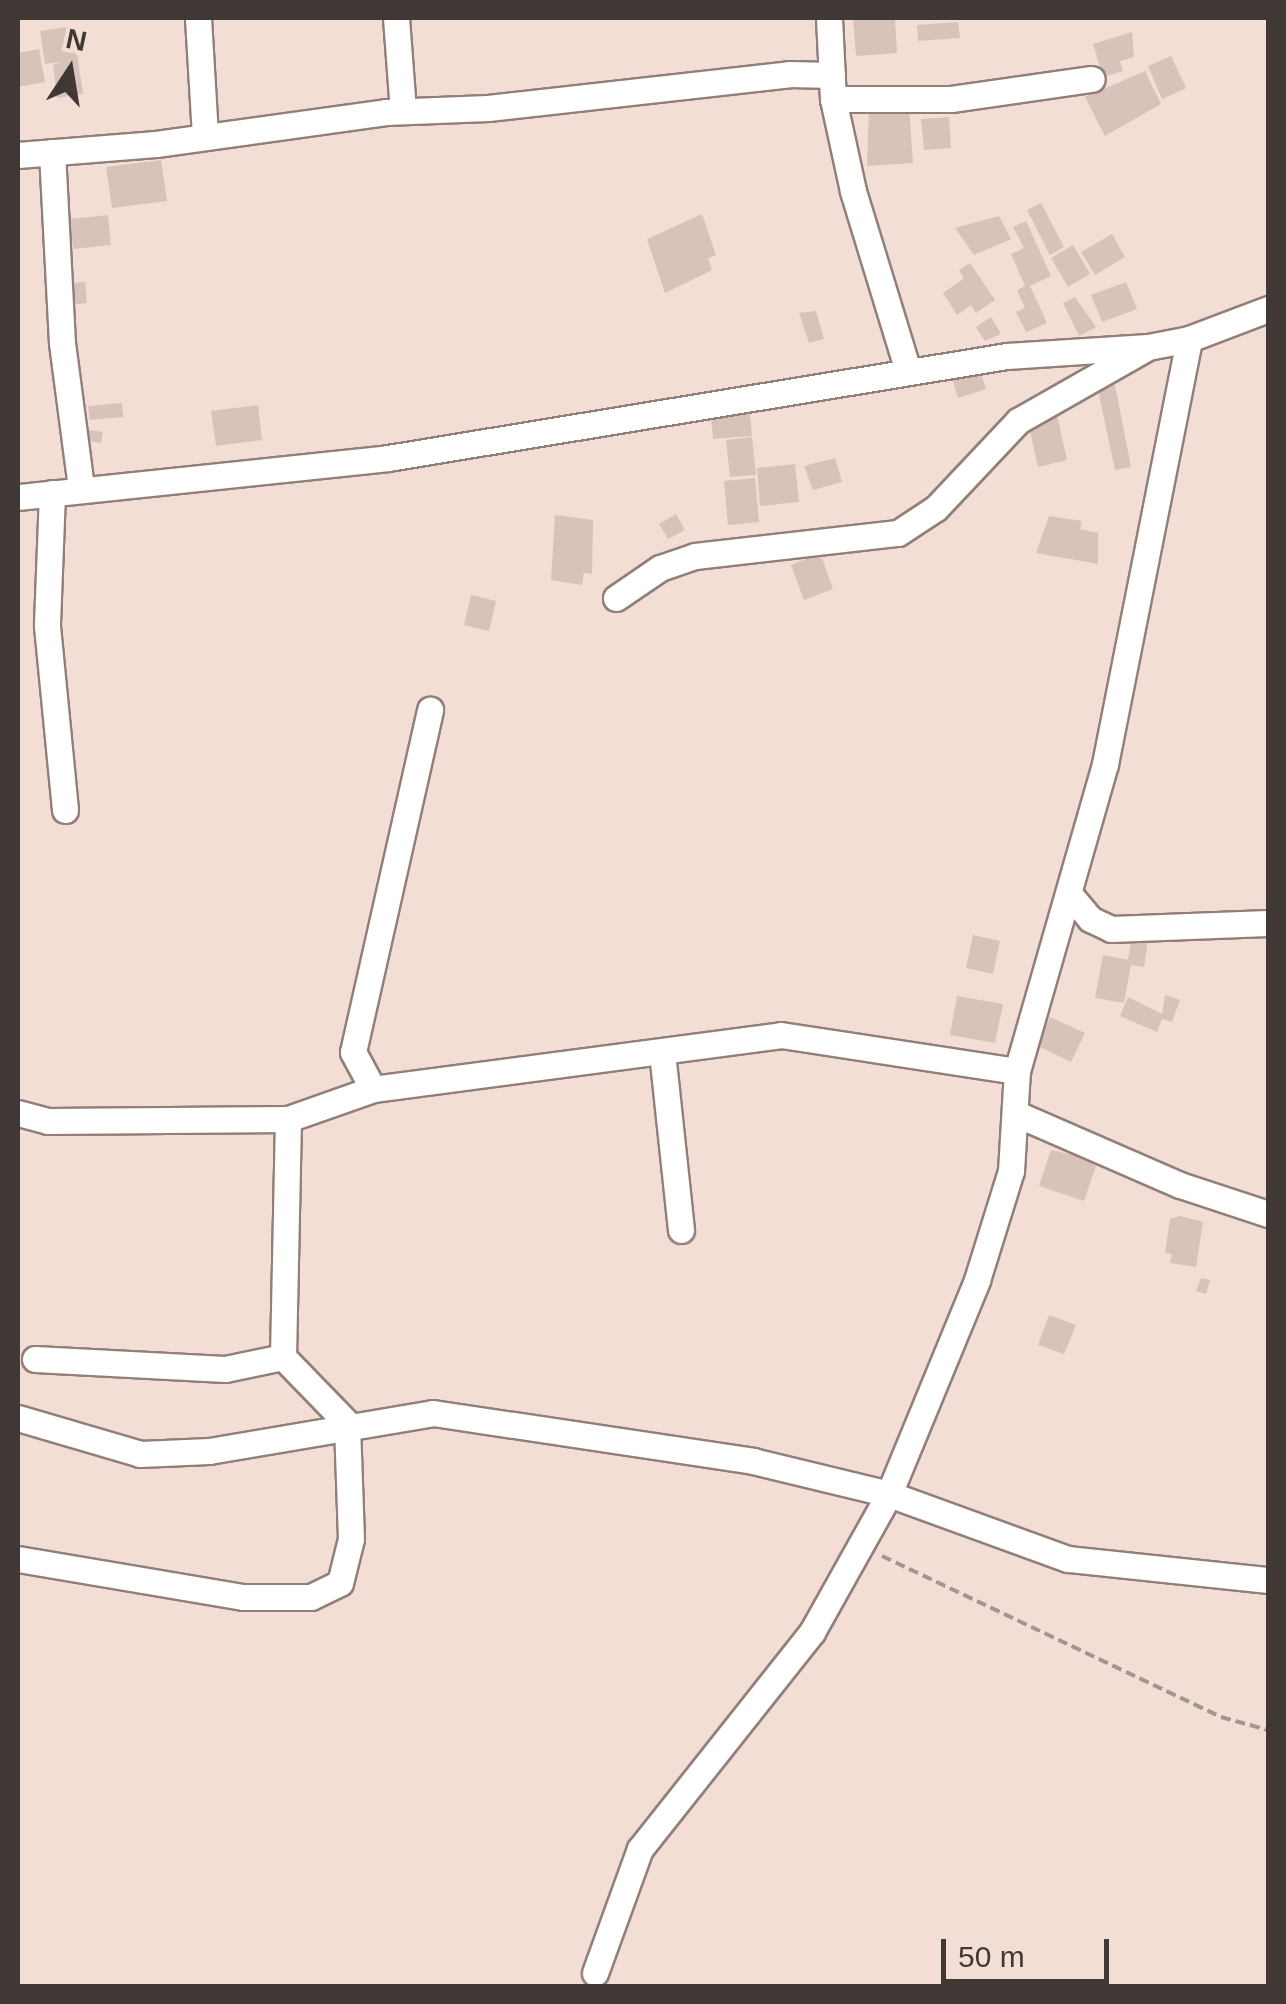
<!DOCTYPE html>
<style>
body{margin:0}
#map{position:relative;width:1286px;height:2004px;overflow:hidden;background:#f3ded6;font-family:Helvetica,sans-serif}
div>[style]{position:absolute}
.building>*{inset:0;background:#d7c3ba}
.path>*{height:4px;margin-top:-2px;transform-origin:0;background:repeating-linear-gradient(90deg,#a4958f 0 10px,transparent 0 15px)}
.roads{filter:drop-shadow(2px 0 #927f78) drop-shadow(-2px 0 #927f78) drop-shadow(0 2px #927f78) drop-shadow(0 -2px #927f78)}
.minor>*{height:25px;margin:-12.5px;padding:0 12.5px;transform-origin:12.5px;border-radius:12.5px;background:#fff}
span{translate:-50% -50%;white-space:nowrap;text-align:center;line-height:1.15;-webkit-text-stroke:8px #f3ded6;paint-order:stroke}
.frame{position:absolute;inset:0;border:20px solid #403834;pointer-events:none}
.north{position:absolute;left:20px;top:20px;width:100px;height:100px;-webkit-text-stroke:8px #f3ded6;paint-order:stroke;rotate:12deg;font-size:28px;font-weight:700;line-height:40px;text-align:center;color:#403834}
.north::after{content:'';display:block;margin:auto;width:35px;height:45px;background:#403834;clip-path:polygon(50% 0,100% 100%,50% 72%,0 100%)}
.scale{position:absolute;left:941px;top:1939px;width:168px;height:45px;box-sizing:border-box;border:5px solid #403834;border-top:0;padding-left:12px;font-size:30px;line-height:35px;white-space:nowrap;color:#403834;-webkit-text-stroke:8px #f3ded6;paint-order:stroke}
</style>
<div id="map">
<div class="building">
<div style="clip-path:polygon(853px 18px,895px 18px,897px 53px,856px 56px)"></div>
<div style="clip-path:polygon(958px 22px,960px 38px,918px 41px,917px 25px)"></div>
<div style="clip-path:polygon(73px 26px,83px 94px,57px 98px,53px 65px,63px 62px,45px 64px,40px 31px)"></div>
<div style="clip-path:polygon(1132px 32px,1134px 57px,1120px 61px,1123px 71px,1103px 77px,1093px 44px)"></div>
<div style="clip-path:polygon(39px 49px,45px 82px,18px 87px,18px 53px)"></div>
<div style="clip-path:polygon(1171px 56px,1186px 88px,1162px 99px,1148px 66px)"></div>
<div style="clip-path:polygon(1145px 71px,1161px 104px,1105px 136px,1085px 97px)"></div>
<div style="clip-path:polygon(909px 107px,913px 163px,867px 166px,869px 110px)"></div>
<div style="clip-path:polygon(949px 117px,951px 148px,924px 150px,921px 119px)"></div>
<div style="clip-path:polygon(161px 160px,167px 201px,112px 208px,106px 167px)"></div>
<div style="clip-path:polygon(1041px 203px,1064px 247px,1050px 255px,1027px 210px)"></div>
<div style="clip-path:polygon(702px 214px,716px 255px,708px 258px,712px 270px,665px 293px,647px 239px)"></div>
<div style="clip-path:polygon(108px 215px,111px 245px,73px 249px,70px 219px)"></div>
<div style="clip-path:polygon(999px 216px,1011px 239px,974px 255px,955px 228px)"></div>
<div style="clip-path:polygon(1026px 221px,1051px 276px,1030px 286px,1047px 323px,1026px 332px,1016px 312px,1025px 308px,1017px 290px,1025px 286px,1011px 254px,1024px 248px,1013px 227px)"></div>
<div style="clip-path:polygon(1112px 234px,1125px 257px,1095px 275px,1081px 252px)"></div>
<div style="clip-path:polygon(1073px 245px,1090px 274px,1068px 287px,1051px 258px)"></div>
<div style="clip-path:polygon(970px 263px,995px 300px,976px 313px,971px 305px,957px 315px,943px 293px,964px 278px,959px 270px)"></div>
<div style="clip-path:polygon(85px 282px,87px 303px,71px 305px,68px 283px)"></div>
<div style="clip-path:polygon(1126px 282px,1137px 309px,1102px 322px,1091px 295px)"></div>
<div style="clip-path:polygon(1075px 297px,1096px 327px,1079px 336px,1063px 303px)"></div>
<div style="clip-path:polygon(816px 311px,824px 339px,809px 343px,799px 313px)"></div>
<div style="clip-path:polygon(991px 317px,1001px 334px,985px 341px,976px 327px)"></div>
<div style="clip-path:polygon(978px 363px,986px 389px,958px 398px,950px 371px)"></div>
<div style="clip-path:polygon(1115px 385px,1131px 467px,1115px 470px,1098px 390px)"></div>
<div style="clip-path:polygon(122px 403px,123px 417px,90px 420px,88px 406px)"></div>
<div style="clip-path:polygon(749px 403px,752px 436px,713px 439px,710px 406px)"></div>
<div style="clip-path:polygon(258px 405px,262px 440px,216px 446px,211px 411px)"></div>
<div style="clip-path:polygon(1057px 415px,1067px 460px,1038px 467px,1028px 422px)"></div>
<div style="clip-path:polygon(89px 430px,103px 432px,101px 443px,88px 441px)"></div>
<div style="clip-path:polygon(752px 437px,756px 475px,730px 477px,726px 440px)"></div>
<div style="clip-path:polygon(835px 458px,842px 482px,813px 490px,804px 466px)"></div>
<div style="clip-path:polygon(795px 464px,799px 502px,760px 506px,757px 468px)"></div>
<div style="clip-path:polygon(755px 478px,759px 522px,728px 525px,724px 481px)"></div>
<div style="clip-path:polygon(676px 514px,685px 530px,668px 539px,659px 524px)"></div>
<div style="clip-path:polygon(555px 515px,593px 520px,592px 574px,584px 573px,582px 585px,551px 580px)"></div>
<div style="clip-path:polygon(1049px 516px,1082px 521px,1080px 529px,1098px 533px,1098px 564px,1036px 553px)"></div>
<div style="clip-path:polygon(811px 557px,822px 558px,833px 589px,804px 600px,791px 565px)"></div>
<div style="clip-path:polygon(471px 595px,496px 601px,489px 631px,464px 625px)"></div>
<div style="clip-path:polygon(1133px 932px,1146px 934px,1147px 948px,1144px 967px,1131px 965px,1124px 1003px,1095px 998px,1103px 955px,1128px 960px)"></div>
<div style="clip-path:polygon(973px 935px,1000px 941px,993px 974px,966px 968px)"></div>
<div style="clip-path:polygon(1165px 995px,1180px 1000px,1172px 1022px,1162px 1019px,1157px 1032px,1120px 1016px,1128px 997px,1162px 1014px)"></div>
<div style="clip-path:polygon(957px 996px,1003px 1004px,995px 1043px,950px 1035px)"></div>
<div style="clip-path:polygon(1050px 1017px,1085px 1033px,1071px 1062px,1036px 1045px)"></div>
<div style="clip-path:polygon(1051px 1150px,1086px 1158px,1096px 1166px,1084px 1201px,1039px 1186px)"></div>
<div style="clip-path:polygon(1180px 1216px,1203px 1222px,1196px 1267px,1170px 1263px,1172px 1254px,1165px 1253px,1170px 1219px)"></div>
<div style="clip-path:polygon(1201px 1278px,1210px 1280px,1206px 1294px,1196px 1291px)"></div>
<div style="clip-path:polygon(1049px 1315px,1076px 1325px,1064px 1354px,1038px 1345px)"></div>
</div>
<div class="path">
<div style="left:882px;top:1556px;width:375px;rotate:25.4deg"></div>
<div style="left:1221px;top:1717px;width:49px;rotate:15.5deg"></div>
</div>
<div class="roads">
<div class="minor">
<div style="left:198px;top:18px;width:119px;rotate:86.6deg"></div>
<div style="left:396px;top:18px;width:93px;rotate:85.7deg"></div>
<div style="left:829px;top:18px;width:81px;rotate:87.2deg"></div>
<div style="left:833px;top:99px;width:94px;rotate:77.7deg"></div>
<div style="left:853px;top:191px;width:188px;rotate:73deg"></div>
<div style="left:833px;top:99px;width:118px"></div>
<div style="left:951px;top:99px;width:142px;rotate:-8.1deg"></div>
<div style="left:52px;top:152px;width:191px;rotate:87deg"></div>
<div style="left:62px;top:343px;width:146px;rotate:82.5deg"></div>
<div style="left:18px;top:155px;width:138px;rotate:-4.6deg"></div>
<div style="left:156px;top:144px;width:232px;rotate:-7.9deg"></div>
<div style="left:386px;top:112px;width:102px;rotate:-2.2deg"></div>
<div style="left:488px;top:108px;width:303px;rotate:-6.4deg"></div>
<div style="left:789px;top:74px;width:43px;rotate:1.3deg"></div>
<div style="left:52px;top:493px;width:133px;rotate:92.2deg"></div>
<div style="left:47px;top:626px;width:185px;rotate:84.4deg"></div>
<div style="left:18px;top:497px;width:372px;rotate:-6deg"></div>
<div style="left:388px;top:458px;width:627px;rotate:-9.36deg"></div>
<div style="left:1007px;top:356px;width:141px;rotate:-3.7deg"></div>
<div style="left:1148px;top:347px;width:42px;rotate:-11deg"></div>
<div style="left:1189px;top:339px;width:85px;rotate:-20.8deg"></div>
<div style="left:616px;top:598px;width:53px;rotate:-34.3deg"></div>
<div style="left:660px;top:568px;width:37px;rotate:-19deg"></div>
<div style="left:695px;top:556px;width:204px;rotate:-6.5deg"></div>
<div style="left:898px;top:533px;width:45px;rotate:-33.3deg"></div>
<div style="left:936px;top:508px;width:120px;rotate:-46.7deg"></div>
<div style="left:1018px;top:421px;width:144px;rotate:-29.6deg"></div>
<div style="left:1071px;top:896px;width:30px;rotate:50deg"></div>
<div style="left:1090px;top:919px;width:23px;rotate:25deg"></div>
<div style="left:1111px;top:929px;width:157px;rotate:-2.2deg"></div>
<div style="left:662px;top:1052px;width:179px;rotate:83.9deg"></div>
<div style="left:373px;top:1089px;width:42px;rotate:-118.4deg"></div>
<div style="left:353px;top:1052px;width:351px;rotate:-77.3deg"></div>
<div style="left:18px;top:1113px;width:31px;rotate:15deg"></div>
<div style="left:48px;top:1121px;width:240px;rotate:-0.5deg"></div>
<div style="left:288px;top:1119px;width:90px;rotate:-19.4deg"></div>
<div style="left:373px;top:1089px;width:412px;rotate:-7.5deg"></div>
<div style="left:781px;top:1035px;width:239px;rotate:8.7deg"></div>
<div style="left:1019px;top:1115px;width:176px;rotate:23.5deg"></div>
<div style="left:1180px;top:1185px;width:93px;rotate:18.2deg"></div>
<div style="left:35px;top:1359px;width:190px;rotate:3deg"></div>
<div style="left:225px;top:1369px;width:59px;rotate:-11.7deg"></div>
<div style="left:18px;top:1418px;width:127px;rotate:16.4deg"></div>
<div style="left:140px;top:1454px;width:69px;rotate:-2.5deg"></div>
<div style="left:209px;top:1451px;width:227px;rotate:-9.6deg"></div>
<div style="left:433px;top:1413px;width:324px;rotate:8.5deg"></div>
<div style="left:753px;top:1461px;width:140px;rotate:13.6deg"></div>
<div style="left:889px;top:1494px;width:190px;rotate:20deg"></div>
<div style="left:1068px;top:1559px;width:201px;rotate:6deg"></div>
<div style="left:18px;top:1559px;width:228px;rotate:9.6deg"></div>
<div style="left:243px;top:1597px;width:68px"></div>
<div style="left:311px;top:1597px;width:32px;rotate:-26deg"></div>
<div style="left:340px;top:1583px;width:45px;rotate:-76deg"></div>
<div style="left:351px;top:1539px;width:116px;rotate:-92deg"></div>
<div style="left:347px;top:1423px;width:92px;rotate:-134.1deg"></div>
<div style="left:283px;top:1357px;width:238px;rotate:-88.8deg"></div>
<div style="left:595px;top:1973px;width:132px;rotate:-70.1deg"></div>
<div style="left:640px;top:1849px;width:277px;rotate:-51.6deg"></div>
<div style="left:812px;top:1632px;width:158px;rotate:-60.8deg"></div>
<div style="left:889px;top:1494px;width:231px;rotate:-67.6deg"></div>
<div style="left:977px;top:1280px;width:114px;rotate:-72.7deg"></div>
<div style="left:1011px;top:1171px;width:100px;rotate:-86.6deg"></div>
<div style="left:1017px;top:1071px;width:319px;rotate:-74deg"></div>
<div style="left:1105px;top:764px;width:433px;rotate:-78.8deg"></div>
</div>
</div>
<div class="frame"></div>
<div class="north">N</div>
<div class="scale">50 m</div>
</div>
